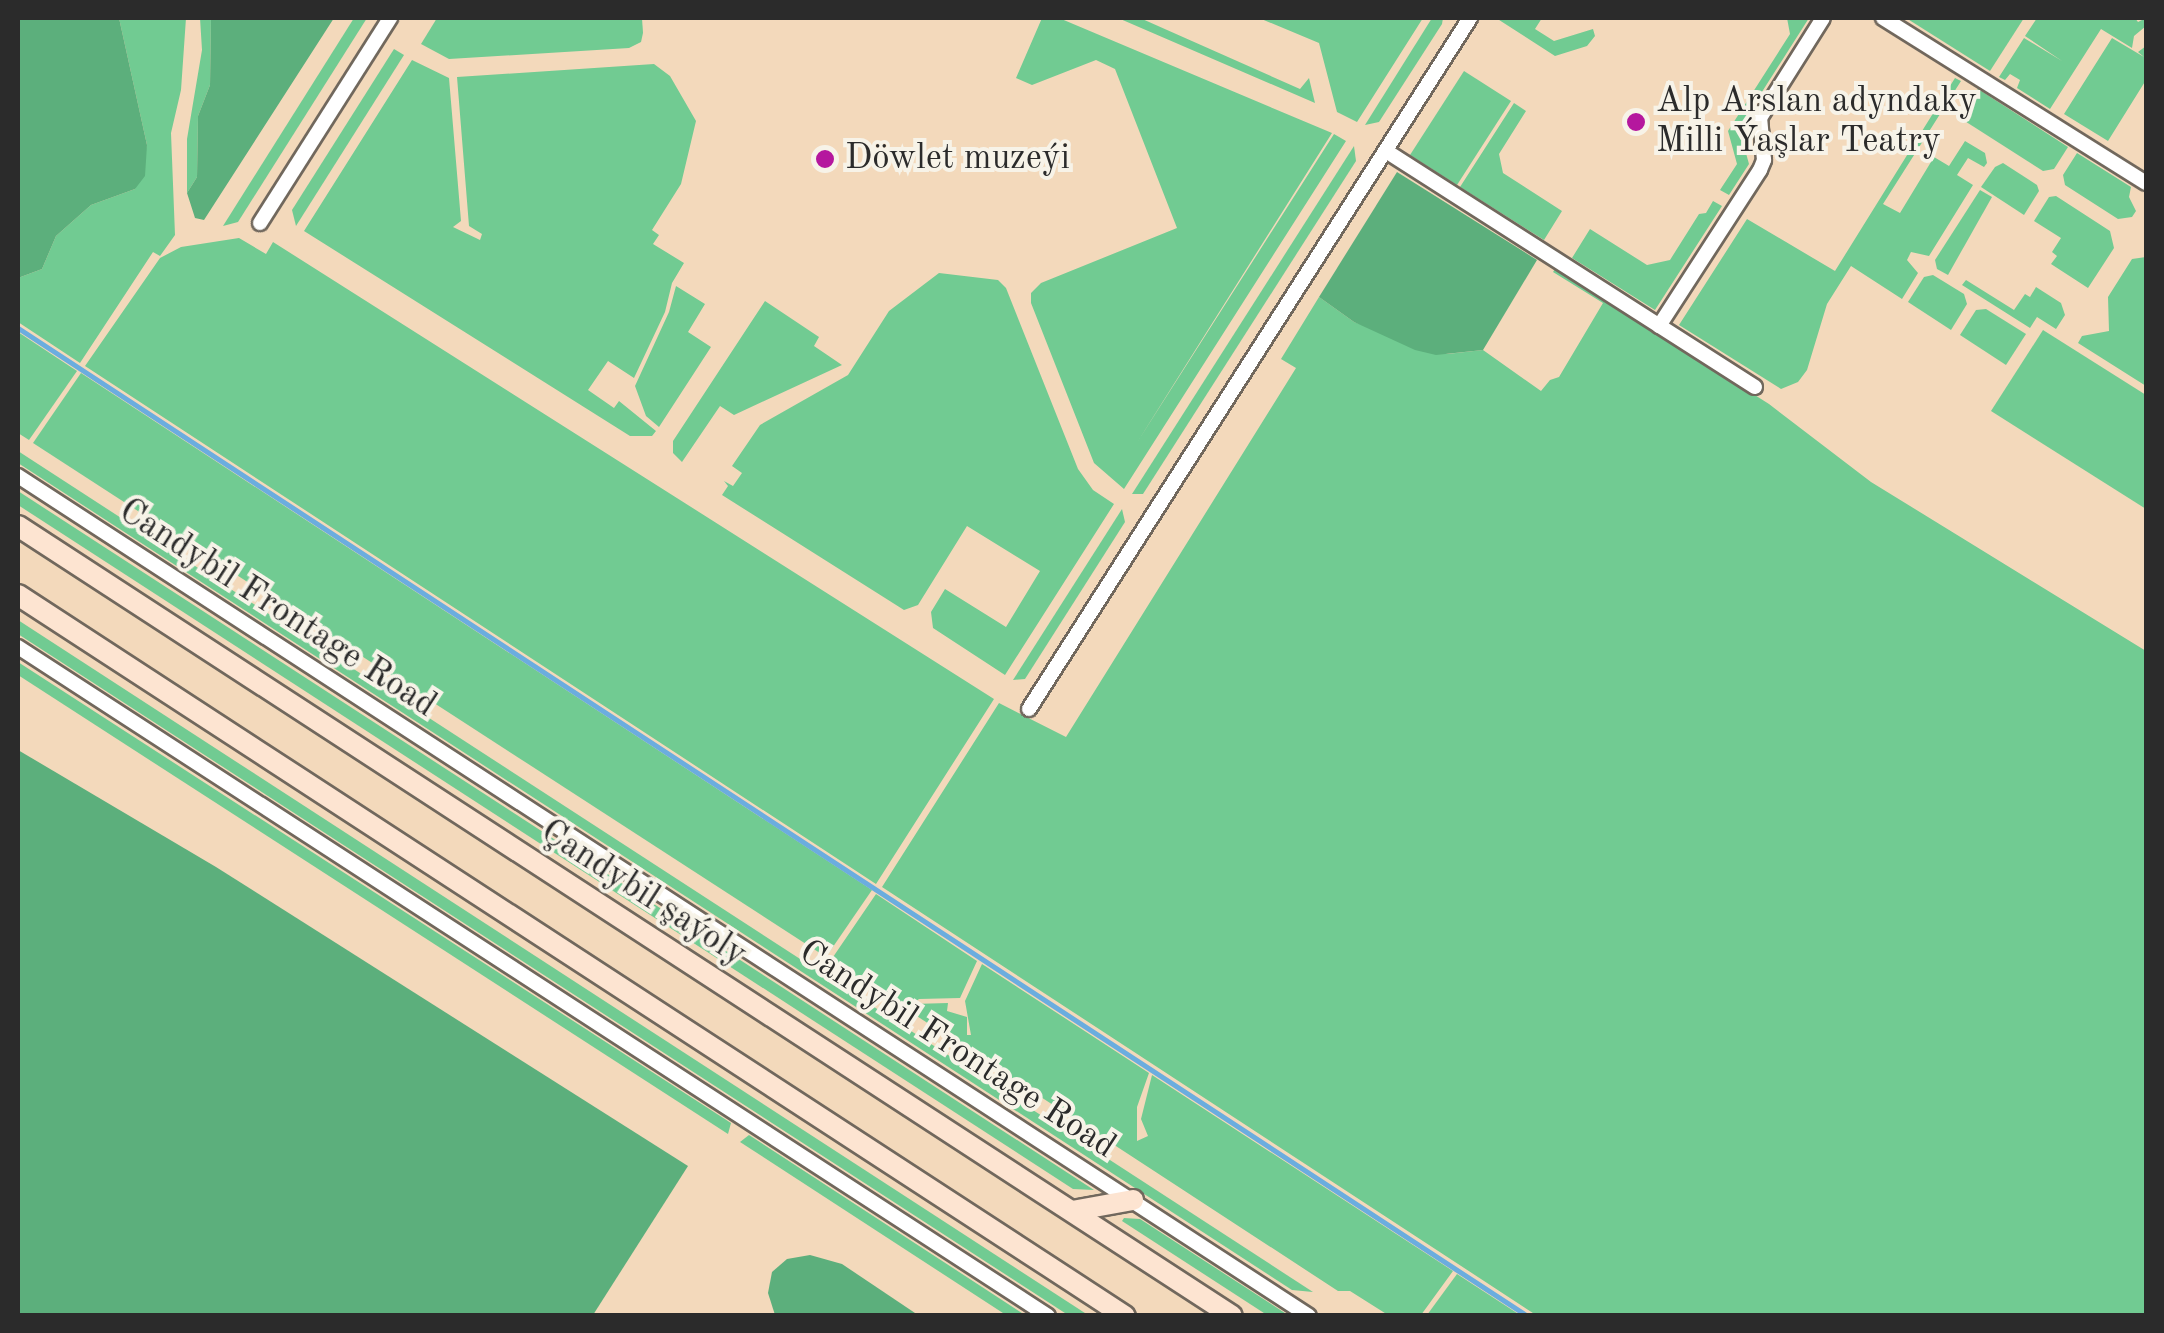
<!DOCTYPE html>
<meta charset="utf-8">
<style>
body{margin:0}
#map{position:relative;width:2164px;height:1333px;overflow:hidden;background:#f3d9bb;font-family:"Old Standard TT",serif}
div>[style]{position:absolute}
.green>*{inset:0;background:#71cb92}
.forest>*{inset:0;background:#5caf7c}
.stream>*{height:5px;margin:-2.5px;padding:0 2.5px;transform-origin:2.5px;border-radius:2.5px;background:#6baddf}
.roads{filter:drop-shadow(2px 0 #71685d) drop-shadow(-2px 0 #71685d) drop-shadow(0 2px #71685d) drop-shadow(0 -2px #71685d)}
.street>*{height:14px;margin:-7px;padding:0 7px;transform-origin:7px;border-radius:7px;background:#fff}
.secondary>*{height:20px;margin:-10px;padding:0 10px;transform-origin:10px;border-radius:10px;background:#fde4d1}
.dots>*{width:28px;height:28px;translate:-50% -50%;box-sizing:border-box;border:5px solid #f7f3e8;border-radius:50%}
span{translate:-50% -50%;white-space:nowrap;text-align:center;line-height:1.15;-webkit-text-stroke:8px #f7f3e8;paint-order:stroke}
.poi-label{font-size:35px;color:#2b2b2b}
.left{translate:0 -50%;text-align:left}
.street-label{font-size:35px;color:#2b2b2b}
.frame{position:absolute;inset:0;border:20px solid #2b2b2b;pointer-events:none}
</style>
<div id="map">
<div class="green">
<div style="clip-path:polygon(119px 18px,186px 18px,181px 90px,171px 133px,175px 235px,160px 256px,153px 252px,80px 363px,18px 322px,18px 278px,42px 269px,56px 236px,91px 205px,135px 189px,147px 145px)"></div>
<div style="clip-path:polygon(200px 18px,211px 18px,210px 85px,198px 116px,197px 177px,187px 193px,187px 139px,202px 50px)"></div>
<div style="clip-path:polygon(354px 18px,367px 18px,238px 222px,223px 226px)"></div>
<div style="clip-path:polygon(437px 18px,642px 18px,643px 33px,641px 42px,629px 48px,449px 59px,421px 44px)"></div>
<div style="clip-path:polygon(1042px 18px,1059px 18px,1332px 133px,1138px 441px,1334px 134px,1346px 141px,1124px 489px,1094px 463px,1031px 303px,1031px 293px,1041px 283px,1177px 228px,1115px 69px,1096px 60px,1032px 85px,1016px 78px)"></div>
<div style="clip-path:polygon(1118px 18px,1140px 18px,1300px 89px,1309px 78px,1315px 103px)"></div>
<div style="clip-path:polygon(1259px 18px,1423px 18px,1357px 122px,1337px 112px,1319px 43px)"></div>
<div style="clip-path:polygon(1432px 18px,1443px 18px,1442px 24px,1379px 122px,1365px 125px)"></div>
<div style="clip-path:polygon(1496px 18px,1542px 18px,1535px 29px,1554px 41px,1593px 29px,1595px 36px,1587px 46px,1555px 56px)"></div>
<div style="clip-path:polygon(1787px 18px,1809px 18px,1739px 128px,1749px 164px,1729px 195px,1720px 190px,1737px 164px,1728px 131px,1790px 34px)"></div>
<div style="clip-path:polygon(1906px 18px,2024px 18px,1990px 71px)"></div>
<div style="clip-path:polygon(2037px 18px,2135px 18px,2138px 22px,2146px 18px,2146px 26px,2134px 36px,2132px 48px,2101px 29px,2050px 109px,2017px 88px,2020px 80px,2010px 74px,2005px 80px,1999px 77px,2024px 38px,2062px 61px,2025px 36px)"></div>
<div style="clip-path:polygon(2112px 38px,2144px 57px,2138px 52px,2146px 46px,2146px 80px,2108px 141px,2064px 114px)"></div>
<div style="clip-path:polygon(394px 49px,404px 55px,296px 226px,292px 210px)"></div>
<div style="clip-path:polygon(412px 60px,449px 78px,461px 221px,453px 227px,480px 240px,482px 234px,469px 226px,457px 77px,654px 64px,670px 76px,696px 121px,681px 184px,652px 230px,659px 235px,653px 244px,684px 263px,672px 283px,665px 312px,634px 378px,608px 361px,588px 390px,614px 408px,619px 401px,656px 431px,652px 436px,630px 436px,304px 231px)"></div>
<div style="clip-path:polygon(1464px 71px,1511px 101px,1457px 185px,1410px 155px)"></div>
<div style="clip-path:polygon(1955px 78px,1961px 81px,1883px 204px,1900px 213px,1934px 157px,1949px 166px,1965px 141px,1985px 153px,1987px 163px,1984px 167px,1968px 158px,1957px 175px,1973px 185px,1929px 256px,1911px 252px,1907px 260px,1918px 273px,1902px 299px,1851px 266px,1827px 304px,1807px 370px,1798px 382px,1781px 389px,1679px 325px,1747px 219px,1835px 271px)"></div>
<div style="clip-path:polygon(1978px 89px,2068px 147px,2054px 169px,2043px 171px,1960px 118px)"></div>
<div style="clip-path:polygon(1514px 103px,1526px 111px,1499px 154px,1503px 173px,1562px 211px,1544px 240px,1460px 187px)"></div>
<div style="clip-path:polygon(1354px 146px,1356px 161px,1143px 494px,1132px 494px)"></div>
<div style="clip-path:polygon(2077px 153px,2131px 187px,2129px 197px,2136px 211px,2132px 217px,2118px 219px,2065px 185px,2063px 175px)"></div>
<div style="clip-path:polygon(2003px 163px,2037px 185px,2039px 191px,2024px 215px,1981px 187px,1995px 167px)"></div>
<div style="clip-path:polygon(1980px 190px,1992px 197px,1948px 275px,1937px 269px,1935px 260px)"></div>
<div style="clip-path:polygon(2056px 196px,2110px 231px,2114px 248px,2088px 288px,2051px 264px,2057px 256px,2052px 252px,2061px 238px,2034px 221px,2049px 197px)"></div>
<div style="clip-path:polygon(1713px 201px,1722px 206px,1655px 310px,1572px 258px,1590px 229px,1647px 265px,1670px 260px,1699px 214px,1706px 213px)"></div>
<div style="clip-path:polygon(239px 238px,266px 254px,273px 242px,994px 699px,876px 884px,85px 366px,160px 258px,181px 247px)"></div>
<div style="clip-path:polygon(2146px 257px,2146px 386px,2078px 343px,2082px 336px,2109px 331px,2108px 297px,2132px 259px)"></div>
<div style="clip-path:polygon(1555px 269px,1769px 404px,1871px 482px,2146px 651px,2146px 1315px,1536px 1315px,882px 887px,999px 703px,1066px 737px,1296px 368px,1281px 359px,1319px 297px,1354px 322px,1447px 354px,1483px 350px,1541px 391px,1550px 380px,1559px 377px,1603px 303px,1553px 272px)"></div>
<div style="clip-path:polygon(939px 273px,998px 280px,1006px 288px,1078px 469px,1093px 490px,1114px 504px,1005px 675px,933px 628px,931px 612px,945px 589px,1006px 627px,1040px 571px,967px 526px,918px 605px,904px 610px,722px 495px,728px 486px,724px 481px,733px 486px,742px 473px,732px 466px,760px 425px,848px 375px,889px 311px)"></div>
<div style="clip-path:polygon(1933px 275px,1964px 294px,1967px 304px,1951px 330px,1908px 302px,1924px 277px)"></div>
<div style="clip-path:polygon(1966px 280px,2014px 310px,2025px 294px,2030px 297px,2036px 287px,2061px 303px,2065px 315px,2056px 329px,2037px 317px,2030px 328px,1962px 285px)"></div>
<div style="clip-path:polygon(676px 286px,705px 304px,688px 332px,711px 347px,659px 427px,646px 416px,635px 386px,669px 312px)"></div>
<div style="clip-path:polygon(765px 301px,819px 337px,814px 346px,842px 365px,734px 415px,720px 406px,682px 462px,673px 453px,673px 441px)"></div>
<div style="clip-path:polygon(1986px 309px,2026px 334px,2006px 365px,1960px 335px,1976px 310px)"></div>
<div style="clip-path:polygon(2043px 330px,2146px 395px,2146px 509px,1991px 411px)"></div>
<div style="clip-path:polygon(18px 332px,77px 371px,29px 440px,18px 433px)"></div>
<div style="clip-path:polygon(81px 373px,872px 890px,826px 957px,33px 443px)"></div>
<div style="clip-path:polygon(18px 451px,1313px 1292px,1292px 1290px,18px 463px)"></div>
<div style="clip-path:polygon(18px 491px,1094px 1190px,1073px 1189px,18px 505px)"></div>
<div style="clip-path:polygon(1122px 509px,1125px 522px,1025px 679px,1013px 680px)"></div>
<div style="clip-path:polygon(18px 620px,1088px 1315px,1068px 1315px,18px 634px)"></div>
<div style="clip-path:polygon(18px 662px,731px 1123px,728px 1134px,18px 675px)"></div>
<div style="clip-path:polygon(876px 894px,977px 961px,960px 998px,919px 999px,913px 1004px,948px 1003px,947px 1011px,967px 1017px,967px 1035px,971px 1035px,965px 1001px,982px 964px,1149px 1073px,1137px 1107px,1137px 1141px,1148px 1136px,1141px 1119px,1152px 1075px,1453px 1271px,1421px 1315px,1388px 1315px,1350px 1291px,1338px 1291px,831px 960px)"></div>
<div style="clip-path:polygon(749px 1135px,1025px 1315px,1006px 1315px,740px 1142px)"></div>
<div style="clip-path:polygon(1124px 1218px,1140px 1219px,1288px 1315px,1267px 1315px,1122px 1221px)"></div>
<div style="clip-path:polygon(1457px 1274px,1520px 1315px,1427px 1315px)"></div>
</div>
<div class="forest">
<div style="clip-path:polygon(18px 18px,119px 18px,147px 145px,145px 176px,135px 189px,91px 205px,56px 236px,42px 269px,18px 278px)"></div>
<div style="clip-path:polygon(211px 18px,334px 18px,204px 220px,195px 218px,187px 193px,197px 177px,198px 116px,210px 85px)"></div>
<div style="clip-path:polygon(1397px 172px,1537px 260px,1483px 350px,1436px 355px,1415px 350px,1354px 322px,1319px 297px)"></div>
<div style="clip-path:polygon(18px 750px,216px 867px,688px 1166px,593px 1315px,18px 1315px)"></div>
<div style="clip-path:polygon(810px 1255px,842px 1264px,918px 1315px,775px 1315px,768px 1293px,772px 1272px,787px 1259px)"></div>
</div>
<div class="stream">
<div style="left:18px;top:328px;width:1804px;rotate:33.21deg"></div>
</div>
<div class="roads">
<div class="street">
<div style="left:1883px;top:18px;width:310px;rotate:32.1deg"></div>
<div style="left:1386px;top:151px;width:438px;rotate:32.6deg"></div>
<div style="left:260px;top:223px;width:243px;rotate:-57.6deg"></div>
<div style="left:1659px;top:326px;width:186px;rotate:-57.1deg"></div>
<div style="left:1760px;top:170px;width:11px;rotate:-68deg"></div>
<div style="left:1764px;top:160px;width:42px;rotate:-95.4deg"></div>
<div style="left:1760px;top:118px;width:118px;rotate:-57.8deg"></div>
<div style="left:18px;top:476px;width:1540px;rotate:33.05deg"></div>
<div style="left:18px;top:647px;width:1228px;rotate:33deg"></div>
<div style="left:1029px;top:709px;width:820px;rotate:-57.45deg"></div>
</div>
<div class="secondary">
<div style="left:18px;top:526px;width:1448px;rotate:33.05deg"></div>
<div style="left:18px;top:595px;width:1321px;rotate:33.08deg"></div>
<div style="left:1072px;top:1211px;width:62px;rotate:-10.2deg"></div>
</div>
</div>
<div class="dots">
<div style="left:1636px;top:122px;background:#b5179e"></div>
<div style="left:825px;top:159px;background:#b5179e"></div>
</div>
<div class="poi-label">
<span class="left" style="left:1656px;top:122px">Alp Arslan adyndaky<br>Milli Ýaşlar Teatry</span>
<span class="left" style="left:845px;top:159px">Döwlet muzeýi</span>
</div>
<div class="street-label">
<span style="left:277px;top:609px;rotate:33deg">Candybil Frontage Road</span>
<span style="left:643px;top:894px;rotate:33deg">Çandybil şaýoly</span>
<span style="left:957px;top:1050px;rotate:33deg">Candybil Frontage Road</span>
</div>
<div class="frame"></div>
</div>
